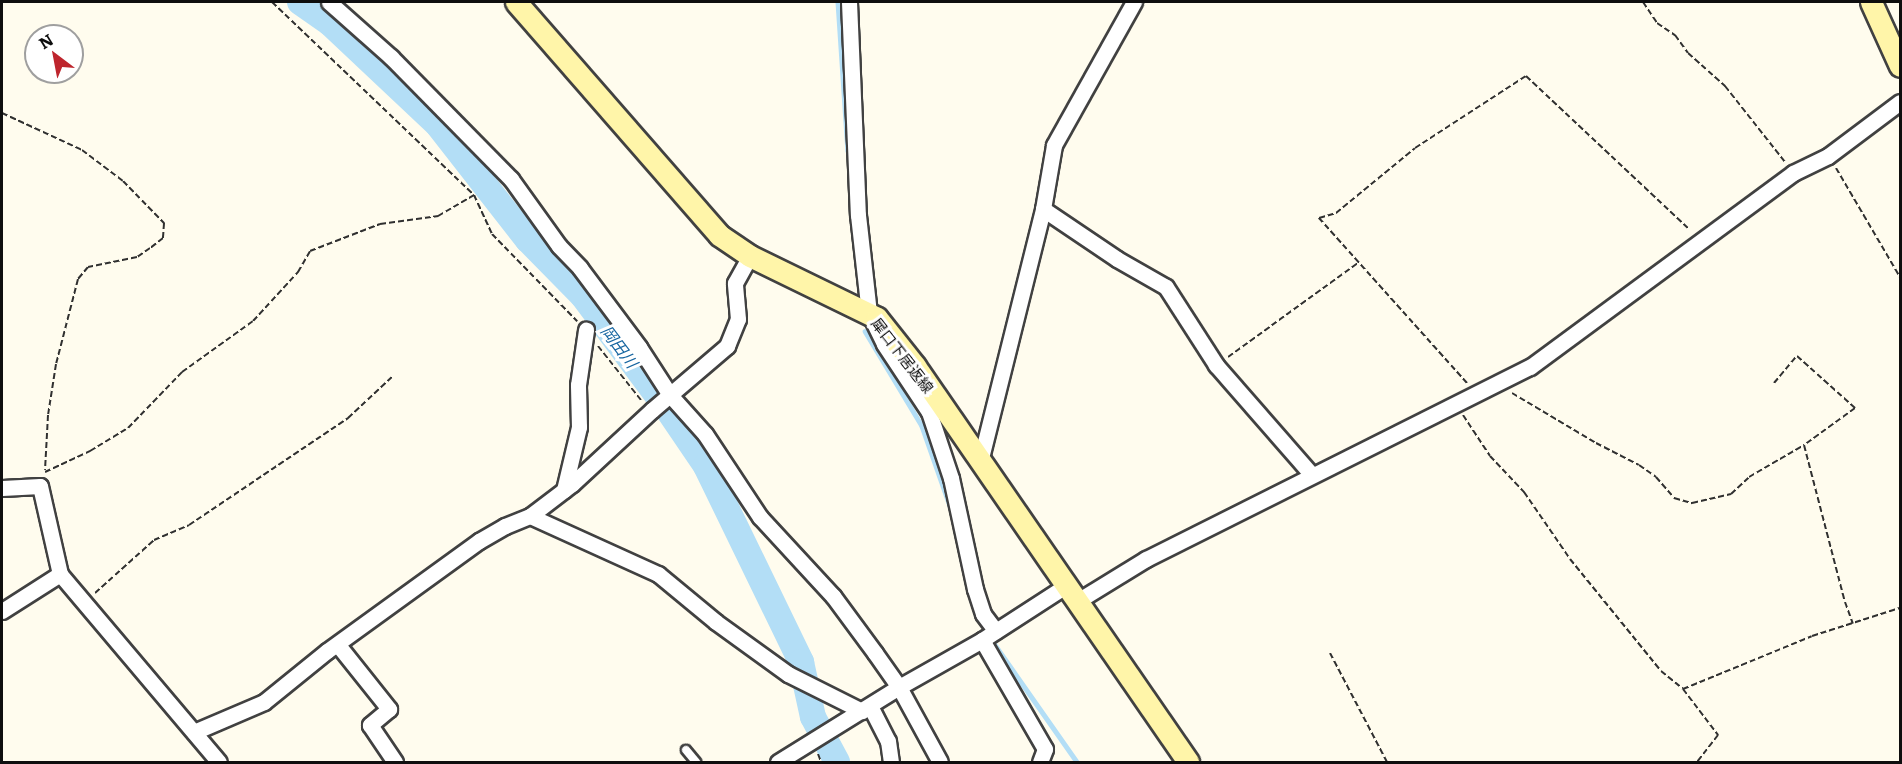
<!DOCTYPE html>
<meta charset="utf-8">
<style>
body{margin:0}
#map{position:relative;width:1902px;height:764px;overflow:hidden;background:#fffcee;font-family:Literata,"Noto Sans JP",serif}
div>[style]{position:absolute}
.stream>*{height:4.5px;margin:-2.25px;padding:0 2.25px;transform-origin:2.25px;border-radius:2.25px;background:#b3def6}
.river>*{height:26px;margin:-13px;padding:0 13px;transform-origin:13px;border-radius:13px;background:#b3def6}
.path>*{height:2px;margin-top:-1px;transform-origin:0;background:repeating-linear-gradient(90deg,#303030 0 6px,transparent 0 9px)}
.roads{filter:drop-shadow(2px 0 #414141) drop-shadow(-2px 0 #414141) drop-shadow(0 2px #414141) drop-shadow(0 -2px #414141)}
.lane>*{height:8px;margin:-4px;padding:0 4px;transform-origin:4px;border-radius:4px;background:#fff}
.street>*{height:15px;margin:-7.5px;padding:0 7.5px;transform-origin:7.5px;border-radius:7.5px;background:#fff}
.secondary>*{height:21px;margin:-10.5px;padding:0 10.5px;transform-origin:10.5px;border-radius:10.5px;background:#fff5a9}
span{translate:-50% -50%;white-space:nowrap;text-align:center;line-height:1.15;-webkit-text-stroke:6px #fff;paint-order:stroke}
.street-label{font-size:15px;color:#0e0e0e}
.water-label{font-size:16px;color:#1665a0;font-style:italic}
.frame{position:absolute;inset:0;border:3px solid #0e0e0e;pointer-events:none}
.north{position:absolute;left:24px;top:24px;width:60px;height:60px;box-sizing:border-box;background:#fff;border:2px solid #9f9f9f;border-radius:50%;rotate:328deg;font-size:16px;font-weight:700;line-height:24px;text-align:center;color:#0e0e0e}
.north::after{content:'';display:block;margin:auto;width:21px;height:27px;background:#be252d;clip-path:polygon(50% 0,100% 100%,50% 72%,0 100%)}
</style>
<div id="map">
<div class="stream">
<div style="left:838px;top:2px;width:149px;rotate:86.2deg"></div>
<div style="left:865px;top:331px;width:111px;rotate:59deg"></div>
<div style="left:922px;top:426px;width:85px;rotate:70.7deg"></div>
<div style="left:991px;top:639px;width:150px;rotate:55deg"></div>
</div>
<div class="river">
<div style="left:300px;top:2px;width:38px;rotate:35deg"></div>
<div style="left:331px;top:24px;width:147px;rotate:43.3deg"></div>
<div style="left:438px;top:125px;width:146px;rotate:52deg"></div>
<div style="left:528px;top:240px;width:78px;rotate:45.5deg"></div>
<div style="left:583px;top:296px;width:142px;rotate:53.3deg"></div>
<div style="left:668px;top:410px;width:68px;rotate:55.8deg"></div>
<div style="left:706px;top:466px;width:218px;rotate:64.1deg"></div>
<div style="left:801px;top:662px;width:56px;rotate:77.7deg"></div>
<div style="left:813px;top:717px;width:51px;rotate:61.9deg"></div>
</div>
<div class="path">
<div style="left:272px;top:2px;width:279px;rotate:43.7deg"></div>
<div style="left:474px;top:195px;width:43px;rotate:65.2deg"></div>
<div style="left:492px;top:234px;width:122px;rotate:45.7deg"></div>
<div style="left:1643px;top:2px;width:25px;rotate:56deg"></div>
<div style="left:1657px;top:23px;width:22px;rotate:34deg"></div>
<div style="left:1675px;top:35px;width:22px;rotate:54deg"></div>
<div style="left:1688px;top:53px;width:50px;rotate:41.7deg"></div>
<div style="left:1725px;top:86px;width:97px;rotate:51.7deg"></div>
<div style="left:2px;top:113px;width:88px;rotate:24.8deg"></div>
<div style="left:82px;top:150px;width:51px;rotate:37.1deg"></div>
<div style="left:123px;top:181px;width:59px;rotate:45.7deg"></div>
<div style="left:164px;top:223px;width:15px;rotate:94deg"></div>
<div style="left:163px;top:238px;width:16px;rotate:142deg"></div>
<div style="left:150px;top:248px;width:16px;rotate:145deg"></div>
<div style="left:137px;top:257px;width:50px;rotate:168.5deg"></div>
<div style="left:88px;top:267px;width:16px;rotate:130deg"></div>
<div style="left:78px;top:279px;width:88px;rotate:104.5deg"></div>
<div style="left:56px;top:364px;width:52px;rotate:98.9deg"></div>
<div style="left:48px;top:415px;width:55px;rotate:93.1deg"></div>
<div style="left:1836px;top:168px;width:126px;rotate:59.6deg"></div>
<div style="left:598px;top:346px;width:69px;rotate:51.5deg"></div>
<div style="left:1228px;top:357px;width:162px;rotate:-35.9deg"></div>
<div style="left:1467px;top:383px;width:222px;rotate:-131.9deg"></div>
<div style="left:1319px;top:218px;width:18px;rotate:-16deg"></div>
<div style="left:1336px;top:213px;width:102px;rotate:-39.4deg"></div>
<div style="left:1415px;top:148px;width:132px;rotate:-33deg"></div>
<div style="left:1526px;top:76px;width:225px;rotate:43.2deg"></div>
<div style="left:1774px;top:383px;width:35px;rotate:-50deg"></div>
<div style="left:1797px;top:356px;width:78px;rotate:41.9deg"></div>
<div style="left:1855px;top:408px;width:63px;rotate:144deg"></div>
<div style="left:1804px;top:445px;width:162px;rotate:75.4deg"></div>
<div style="left:1845px;top:602px;width:23px;rotate:70deg"></div>
<div style="left:1512px;top:393px;width:98px;rotate:30.8deg"></div>
<div style="left:1596px;top:443px;width:48px;rotate:27.1deg"></div>
<div style="left:1639px;top:465px;width:21px;rotate:35deg"></div>
<div style="left:1656px;top:477px;width:28px;rotate:49deg"></div>
<div style="left:1674px;top:498px;width:19px;rotate:16deg"></div>
<div style="left:1692px;top:503px;width:40px;rotate:-13deg"></div>
<div style="left:1731px;top:494px;width:25px;rotate:-43deg"></div>
<div style="left:1749px;top:477px;width:64px;rotate:-30.2deg"></div>
<div style="left:1463px;top:415px;width:49px;rotate:56.6deg"></div>
<div style="left:1490px;top:456px;width:50px;rotate:46.6deg"></div>
<div style="left:1524px;top:492px;width:81px;rotate:55.5deg"></div>
<div style="left:1570px;top:559px;width:144px;rotate:50.9deg"></div>
<div style="left:1661px;top:671px;width:28px;rotate:39deg"></div>
<div style="left:1683px;top:689px;width:58px;rotate:52.7deg"></div>
<div style="left:1718px;top:735px;width:34px;rotate:128deg"></div>
<div style="left:45px;top:472px;width:50px;rotate:-25deg"></div>
<div style="left:90px;top:451px;width:44px;rotate:-31.2deg"></div>
<div style="left:128px;top:428px;width:78px;rotate:-46deg"></div>
<div style="left:182px;top:372px;width:87px;rotate:-35.7deg"></div>
<div style="left:253px;top:321px;width:67px;rotate:-47.4deg"></div>
<div style="left:298px;top:272px;width:24px;rotate:-60deg"></div>
<div style="left:310px;top:251px;width:75px;rotate:-21.1deg"></div>
<div style="left:380px;top:224px;width:59px;rotate:-7.9deg"></div>
<div style="left:438px;top:216px;width:42px;rotate:-30.3deg"></div>
<div style="left:95px;top:593px;width:79px;rotate:-41.9deg"></div>
<div style="left:154px;top:540px;width:38px;rotate:-23deg"></div>
<div style="left:189px;top:525px;width:192px;rotate:-33.9deg"></div>
<div style="left:348px;top:418px;width:63px;rotate:-43.1deg"></div>
<div style="left:1330px;top:653px;width:123px;rotate:62.4deg"></div>
<div style="left:1683px;top:689px;width:139px;rotate:-22.3deg"></div>
<div style="left:1812px;top:636px;width:92px;rotate:-17.7deg"></div>
<div style="left:818px;top:754px;width:9px;rotate:69deg"></div>
</div>
<div class="roads">
<div class="lane">
<div style="left:686px;top:750px;width:16px;rotate:50deg"></div>
</div>
<div class="street">
<div style="left:329px;top:2px;width:83px;rotate:41.6deg"></div>
<div style="left:391px;top:57px;width:171px;rotate:45.5deg"></div>
<div style="left:511px;top:179px;width:82px;rotate:54.4deg"></div>
<div style="left:559px;top:246px;width:30px;rotate:46deg"></div>
<div style="left:580px;top:268px;width:99px;rotate:53.2deg"></div>
<div style="left:639px;top:347px;width:57px;rotate:57.1deg"></div>
<div style="left:670px;top:395px;width:52px;rotate:48.1deg"></div>
<div style="left:705px;top:434px;width:100px;rotate:56.5deg"></div>
<div style="left:760px;top:517px;width:108px;rotate:47.3deg"></div>
<div style="left:833px;top:596px;width:71px;rotate:53.6deg"></div>
<div style="left:875px;top:653px;width:42px;rotate:54.8deg"></div>
<div style="left:899px;top:687px;width:85px;rotate:61.3deg"></div>
<div style="left:849px;top:2px;width:213px;rotate:87.6deg"></div>
<div style="left:858px;top:215px;width:99px;rotate:83.6deg"></div>
<div style="left:869px;top:313px;width:34px;rotate:64deg"></div>
<div style="left:884px;top:344px;width:82px;rotate:56.5deg"></div>
<div style="left:929px;top:412px;width:70px;rotate:71.6deg"></div>
<div style="left:951px;top:478px;width:114px;rotate:77.8deg"></div>
<div style="left:975px;top:589px;width:26px;rotate:72deg"></div>
<div style="left:983px;top:614px;width:21px;rotate:53deg"></div>
<div style="left:1043px;top:209px;width:89px;rotate:34deg"></div>
<div style="left:1117px;top:259px;width:56px;rotate:29.7deg"></div>
<div style="left:1166px;top:287px;width:93px;rotate:57.3deg"></div>
<div style="left:1216px;top:365px;width:145px;rotate:48.9deg"></div>
<div style="left:980px;top:462px;width:261px;rotate:-76deg"></div>
<div style="left:1043px;top:209px;width:65px;rotate:-80.2deg"></div>
<div style="left:1054px;top:145px;width:164px;rotate:-60.8deg"></div>
<div style="left:2px;top:488px;width:38px;rotate:-3deg"></div>
<div style="left:40px;top:486px;width:90px;rotate:77.2deg"></div>
<div style="left:60px;top:574px;width:246px;rotate:49.8deg"></div>
<div style="left:564px;top:490px;width:65px;rotate:-76.6deg"></div>
<div style="left:579px;top:427px;width:42px;rotate:-91.4deg"></div>
<div style="left:578px;top:385px;width:56px;rotate:-81.7deg"></div>
<div style="left:530px;top:516px;width:141px;rotate:24.4deg"></div>
<div style="left:658px;top:574px;width:75px;rotate:39.6deg"></div>
<div style="left:716px;top:622px;width:89px;rotate:35.8deg"></div>
<div style="left:788px;top:674px;width:83px;rotate:26.6deg"></div>
<div style="left:1076px;top:602px;width:82px;rotate:-31.6deg"></div>
<div style="left:1146px;top:559px;width:429px;rotate:-26.6deg"></div>
<div style="left:1530px;top:367px;width:327px;rotate:-36.4deg"></div>
<div style="left:1793px;top:173px;width:39px;rotate:-26deg"></div>
<div style="left:1828px;top:156px;width:90px;rotate:-36.9deg"></div>
<div style="left:2px;top:611px;width:69px;rotate:-32.5deg"></div>
<div style="left:982px;top:640px;width:126px;rotate:60deg"></div>
<div style="left:1045px;top:749px;width:14px;rotate:111deg"></div>
<div style="left:338px;top:645px;width:82px;rotate:51.4deg"></div>
<div style="left:389px;top:709px;width:25px;rotate:140deg"></div>
<div style="left:370px;top:725px;width:45px;rotate:56deg"></div>
<div style="left:870px;top:706px;width:39px;rotate:63deg"></div>
<div style="left:888px;top:741px;width:21px;rotate:82deg"></div>
<div style="left:194px;top:732px;width:76px;rotate:-23.2deg"></div>
<div style="left:264px;top:702px;width:81px;rotate:-39deg"></div>
<div style="left:327px;top:651px;width:188px;rotate:-35.9deg"></div>
<div style="left:479px;top:541px;width:30px;rotate:-30deg"></div>
<div style="left:505px;top:526px;width:27px;rotate:-22deg"></div>
<div style="left:530px;top:516px;width:53px;rotate:-37.3deg"></div>
<div style="left:572px;top:484px;width:109px;rotate:-42.8deg"></div>
<div style="left:652px;top:410px;width:99px;rotate:-40.5deg"></div>
<div style="left:727px;top:346px;width:29px;rotate:-68deg"></div>
<div style="left:738px;top:319px;width:36px;rotate:-95deg"></div>
<div style="left:735px;top:283px;width:31px;rotate:-61deg"></div>
<div style="left:778px;top:762px;width:142px;rotate:-31.8deg"></div>
<div style="left:899px;top:687px;width:95px;rotate:-29.5deg"></div>
<div style="left:982px;top:640px;width:98px;rotate:-32.9deg"></div>
</div>
<div class="secondary">
<div style="left:516px;top:2px;width:309px;rotate:48.9deg"></div>
<div style="left:719px;top:235px;width:37px;rotate:34deg"></div>
<div style="left:750px;top:256px;width:141px;rotate:26deg"></div>
<div style="left:877px;top:318px;width:61px;rotate:51.6deg"></div>
<div style="left:915px;top:366px;width:481px;rotate:55.4deg"></div>
<div style="left:1871px;top:2px;width:70px;rotate:65.6deg"></div>
</div>
</div>
<div class="street-label">
<span style="left:903px;top:355px;rotate:52deg">犀口下居返線</span>
</div>
<div class="water-label">
<span style="left:620px;top:346px;rotate:53deg">岡田川</span>
</div>
<div class="frame"></div>
<div class="north">N</div>
</div>
